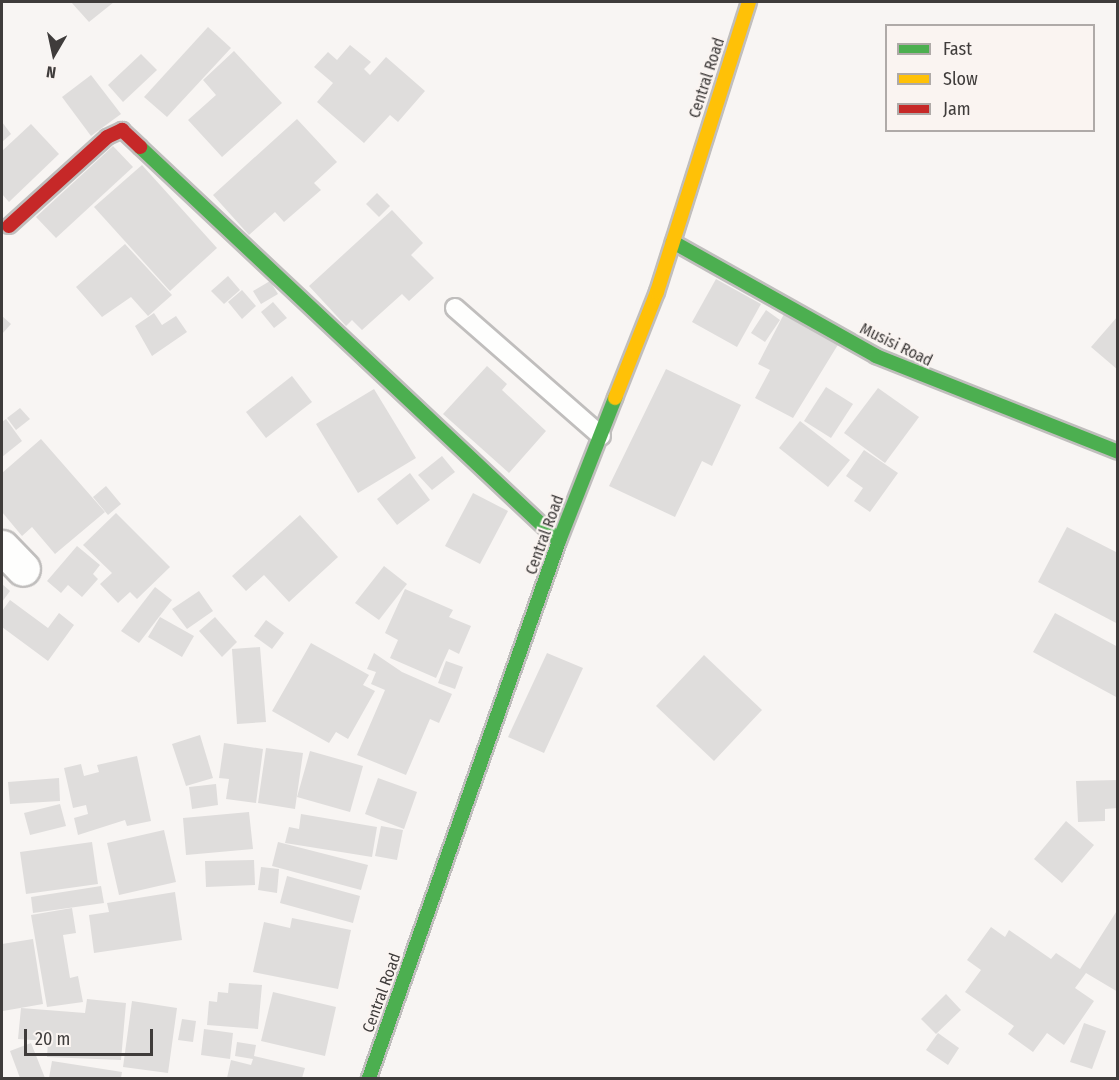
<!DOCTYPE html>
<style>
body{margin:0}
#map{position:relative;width:1119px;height:1080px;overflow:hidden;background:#f8f5f3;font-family:"Fira Sans Condensed",sans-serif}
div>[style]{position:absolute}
.building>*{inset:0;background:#dfdddc}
.roads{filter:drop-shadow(2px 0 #c0bebd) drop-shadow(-2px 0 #c0bebd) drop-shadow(0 2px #c0bebd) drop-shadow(0 -2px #c0bebd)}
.lane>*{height:18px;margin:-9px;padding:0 9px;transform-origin:9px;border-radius:9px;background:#fefefd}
.street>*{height:33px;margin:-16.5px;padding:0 16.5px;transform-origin:16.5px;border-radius:16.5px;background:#fefefd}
.fast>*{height:14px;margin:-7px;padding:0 7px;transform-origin:7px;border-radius:7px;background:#4caf50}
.slow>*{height:14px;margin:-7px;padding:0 7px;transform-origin:7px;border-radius:7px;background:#ffc107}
.jam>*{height:14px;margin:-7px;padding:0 7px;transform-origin:7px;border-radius:7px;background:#c62828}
span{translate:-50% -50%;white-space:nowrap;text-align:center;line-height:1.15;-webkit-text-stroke:4.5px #faf4f1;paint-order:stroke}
.street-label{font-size:16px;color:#3f3c3b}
.frame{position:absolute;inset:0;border:3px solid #3f3c3b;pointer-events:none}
.legend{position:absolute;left:885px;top:24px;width:210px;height:108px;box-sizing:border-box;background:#faf4f1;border:2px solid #afaaa8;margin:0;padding:8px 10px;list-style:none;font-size:18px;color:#3f3c3b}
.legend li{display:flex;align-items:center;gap:12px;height:30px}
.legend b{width:30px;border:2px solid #afaaa8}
.north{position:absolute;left:24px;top:24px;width:60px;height:60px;-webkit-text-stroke:4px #faf4f1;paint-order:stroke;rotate:189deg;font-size:16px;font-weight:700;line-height:24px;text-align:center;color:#3f3c3b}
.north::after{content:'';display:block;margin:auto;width:21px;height:27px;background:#3f3c3b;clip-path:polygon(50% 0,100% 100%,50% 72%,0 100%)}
.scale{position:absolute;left:24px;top:1029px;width:129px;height:27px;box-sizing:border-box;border:3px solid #3f3c3b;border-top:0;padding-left:8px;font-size:18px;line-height:21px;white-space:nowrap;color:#3f3c3b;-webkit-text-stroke:4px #faf4f1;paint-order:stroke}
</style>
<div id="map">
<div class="building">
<div style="clip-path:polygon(71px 2px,114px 2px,89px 22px)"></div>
<div style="clip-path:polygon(208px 27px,231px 48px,167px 117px,144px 97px)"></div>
<div style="clip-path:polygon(350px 45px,371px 62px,364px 69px,370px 75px,386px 57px,425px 91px,398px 122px,390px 115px,364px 143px,317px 102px,333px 83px,314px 67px,328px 52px,337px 60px)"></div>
<div style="clip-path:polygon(234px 51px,282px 103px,222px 157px,188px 120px,216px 95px,203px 80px)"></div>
<div style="clip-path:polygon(141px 54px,157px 70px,123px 102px,108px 85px)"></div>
<div style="clip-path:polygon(91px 75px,121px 114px,91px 136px,62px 97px)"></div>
<div style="clip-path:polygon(297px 119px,337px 162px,314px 183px,321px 190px,284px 222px,275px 212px,249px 235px,213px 195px)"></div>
<div style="clip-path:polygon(2px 122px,11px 134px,2px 142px)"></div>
<div style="clip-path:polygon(31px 124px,59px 154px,9px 202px,2px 194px,2px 151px)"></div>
<div style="clip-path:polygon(113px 146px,133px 167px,56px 238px,36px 217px)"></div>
<div style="clip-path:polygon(142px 165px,217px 248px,170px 291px,94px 207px)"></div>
<div style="clip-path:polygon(377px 193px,390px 206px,379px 217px,366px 204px)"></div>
<div style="clip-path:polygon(392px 210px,423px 243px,411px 255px,434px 278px,409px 301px,402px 294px,362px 330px,352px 320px,346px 326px,309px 286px)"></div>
<div style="clip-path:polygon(125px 244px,172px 295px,148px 316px,131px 297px,102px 317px,76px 287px)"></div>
<div style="clip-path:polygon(228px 276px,240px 290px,224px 304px,211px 291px)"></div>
<div style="clip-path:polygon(716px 279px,761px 304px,737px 347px,692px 322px)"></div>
<div style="clip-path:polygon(270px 281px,278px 294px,261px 304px,253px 291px)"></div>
<div style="clip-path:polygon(242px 290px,256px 306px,242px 319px,228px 302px)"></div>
<div style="clip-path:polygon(273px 302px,287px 318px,274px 328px,261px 312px)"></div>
<div style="clip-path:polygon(766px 310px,780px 320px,765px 342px,751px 333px)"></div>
<div style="clip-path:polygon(154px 313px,162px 325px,176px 316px,187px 332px,152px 356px,135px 326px)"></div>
<div style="clip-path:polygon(784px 314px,839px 343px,793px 418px,755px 398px,770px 370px,758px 364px)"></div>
<div style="clip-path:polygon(2px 316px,11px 324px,2px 334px)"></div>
<div style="clip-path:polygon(1118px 316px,1118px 370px,1091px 347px)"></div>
<div style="clip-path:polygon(487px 366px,507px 384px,502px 390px,546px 431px,509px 473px,443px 414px)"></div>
<div style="clip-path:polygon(666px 369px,741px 405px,712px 466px,702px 461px,675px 517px,609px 486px)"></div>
<div style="clip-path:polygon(292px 376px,312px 402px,266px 438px,246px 412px)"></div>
<div style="clip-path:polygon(826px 387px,853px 404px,831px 438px,804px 421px)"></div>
<div style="clip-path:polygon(878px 388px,919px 417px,885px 463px,844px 433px)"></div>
<div style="clip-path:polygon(374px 389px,416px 458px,358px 493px,316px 424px)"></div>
<div style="clip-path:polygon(20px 408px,30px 419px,16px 430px,7px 418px)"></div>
<div style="clip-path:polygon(6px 419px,22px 441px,2px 457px,2px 422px)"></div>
<div style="clip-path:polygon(800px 421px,850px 460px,828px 487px,779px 448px)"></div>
<div style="clip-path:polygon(41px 439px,105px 512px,55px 554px,32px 527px,22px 536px,2px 512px,2px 473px)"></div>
<div style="clip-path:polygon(864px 450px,898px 473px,870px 512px,854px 501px,863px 488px,846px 476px)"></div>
<div style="clip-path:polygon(442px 456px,455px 472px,432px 490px,418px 475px)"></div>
<div style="clip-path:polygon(410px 473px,430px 500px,397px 525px,377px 499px)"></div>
<div style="clip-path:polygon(106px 486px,121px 504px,108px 515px,93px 497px)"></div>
<div style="clip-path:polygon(473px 493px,508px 511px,480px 564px,445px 546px)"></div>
<div style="clip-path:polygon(116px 513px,170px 567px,137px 599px,130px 592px,118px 603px,100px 584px,112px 573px,83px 545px)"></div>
<div style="clip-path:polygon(300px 515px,338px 557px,289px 602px,264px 575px,246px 591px,232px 576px)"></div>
<div style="clip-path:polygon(1067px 527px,1118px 553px,1118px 624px,1038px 582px)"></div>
<div style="clip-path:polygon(77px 546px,100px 565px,93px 574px,98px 579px,82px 597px,68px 585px,61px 593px,47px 581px)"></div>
<div style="clip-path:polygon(384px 566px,407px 584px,379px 620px,355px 603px)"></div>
<div style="clip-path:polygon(2px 584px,10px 591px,2px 602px)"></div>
<div style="clip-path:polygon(155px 587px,172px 600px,139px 643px,121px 631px)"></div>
<div style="clip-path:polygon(405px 589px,453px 610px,449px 617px,471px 626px,459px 654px,449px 649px,436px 678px,390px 658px,398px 640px,385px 633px)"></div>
<div style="clip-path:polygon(199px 591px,213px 611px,187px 629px,172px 609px)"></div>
<div style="clip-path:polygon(10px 600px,48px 628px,59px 613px,74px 625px,48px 661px,2px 627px,2px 611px)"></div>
<div style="clip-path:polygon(1055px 613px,1118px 647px,1118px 698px,1033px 652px)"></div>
<div style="clip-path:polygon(160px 617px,194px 636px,182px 657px,148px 637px)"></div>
<div style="clip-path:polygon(215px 617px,237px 642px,222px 657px,199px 631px)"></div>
<div style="clip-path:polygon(266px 620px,284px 633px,272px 649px,254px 636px)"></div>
<div style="clip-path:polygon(311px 643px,369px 675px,363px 685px,375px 691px,348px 739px,336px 732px,329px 743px,272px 711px)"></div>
<div style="clip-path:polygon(260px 647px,266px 722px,237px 724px,232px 649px)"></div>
<div style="clip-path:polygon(374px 653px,402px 672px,452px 694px,439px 723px,430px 719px,406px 775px,357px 755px,385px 690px,371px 684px,376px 672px,367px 669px)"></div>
<div style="clip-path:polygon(547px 653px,583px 668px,544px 753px,508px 737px)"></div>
<div style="clip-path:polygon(704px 655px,762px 710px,714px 761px,656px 706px)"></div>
<div style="clip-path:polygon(446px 661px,463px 667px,455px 689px,438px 683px)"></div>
<div style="clip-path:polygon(200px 735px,213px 778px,186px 786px,172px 744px)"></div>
<div style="clip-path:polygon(224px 743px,263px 749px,256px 803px,226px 799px,229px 779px,219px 778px)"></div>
<div style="clip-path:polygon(266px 748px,303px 753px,295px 809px,258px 803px)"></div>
<div style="clip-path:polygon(310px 751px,363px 766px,350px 812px,297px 797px)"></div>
<div style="clip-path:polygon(137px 756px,151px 821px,127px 826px,125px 820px,78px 835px,74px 818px,88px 814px,86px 805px,73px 808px,64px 768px,81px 764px,84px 776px,99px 772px,97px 765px)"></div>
<div style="clip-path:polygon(59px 778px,60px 801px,10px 804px,8px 782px)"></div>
<div style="clip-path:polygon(378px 778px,417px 792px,404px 829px,365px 814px)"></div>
<div style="clip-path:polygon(1118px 780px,1118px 808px,1105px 809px,1105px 821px,1078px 822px,1076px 781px)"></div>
<div style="clip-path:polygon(216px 784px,218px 805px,192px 809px,189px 787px)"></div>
<div style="clip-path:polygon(60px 804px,66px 826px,30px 835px,24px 813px)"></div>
<div style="clip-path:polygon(249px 812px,253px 849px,186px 855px,183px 818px)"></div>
<div style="clip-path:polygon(301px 814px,377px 827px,372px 857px,285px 843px,289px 827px,299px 829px)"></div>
<div style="clip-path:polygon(1066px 821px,1094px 845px,1062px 883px,1034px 859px)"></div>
<div style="clip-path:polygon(381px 826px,403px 830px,397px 860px,375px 856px)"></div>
<div style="clip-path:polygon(164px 830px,176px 882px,119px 895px,107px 843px)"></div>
<div style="clip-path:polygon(92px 842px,98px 884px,26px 894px,20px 852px)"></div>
<div style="clip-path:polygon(278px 842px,368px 865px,361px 890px,272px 866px)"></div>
<div style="clip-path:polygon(254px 860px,255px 885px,206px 887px,205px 861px)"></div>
<div style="clip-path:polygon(261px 867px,279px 869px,277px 893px,258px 890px)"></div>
<div style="clip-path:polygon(287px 876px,360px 896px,353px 923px,280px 903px)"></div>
<div style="clip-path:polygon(101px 886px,104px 903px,33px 913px,31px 897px)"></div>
<div style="clip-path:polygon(175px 892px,182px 940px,94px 953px,89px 915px,109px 912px,107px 903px)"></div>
<div style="clip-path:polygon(72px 908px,76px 933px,63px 935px,70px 978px,78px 976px,83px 1002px,47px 1007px,31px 915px)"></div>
<div style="clip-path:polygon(1118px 909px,1118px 992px,1086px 973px,1075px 988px,1094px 1001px,1064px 1045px,1047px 1033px,1033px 1052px,1008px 1034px,1014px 1026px,965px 992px,981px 970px,967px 960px,991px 927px,1005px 937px,1009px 930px,1051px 959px,1056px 953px,1080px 969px)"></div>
<div style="clip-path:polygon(292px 918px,351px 930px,338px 989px,253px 972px,264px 922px,290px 928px)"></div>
<div style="clip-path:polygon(33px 939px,43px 1004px,3px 1011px,2px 944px)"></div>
<div style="clip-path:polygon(229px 983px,262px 985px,258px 1029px,207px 1025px,209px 1001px,217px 1002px,218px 992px,228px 993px)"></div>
<div style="clip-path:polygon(273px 992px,336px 1007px,325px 1056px,261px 1041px)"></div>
<div style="clip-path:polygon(946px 994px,961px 1010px,936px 1034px,921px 1019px)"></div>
<div style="clip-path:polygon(87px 999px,126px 1003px,121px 1060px,47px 1057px,48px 1041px,18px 1039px,21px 1008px,85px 1013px)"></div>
<div style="clip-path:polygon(132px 1001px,177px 1008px,168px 1073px,123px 1067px)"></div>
<div style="clip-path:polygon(182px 1019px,196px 1021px,193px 1042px,178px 1040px)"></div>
<div style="clip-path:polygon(1084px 1023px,1106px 1031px,1092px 1069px,1070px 1062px)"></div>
<div style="clip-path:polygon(204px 1029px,233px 1033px,230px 1059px,201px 1055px)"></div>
<div style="clip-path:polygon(938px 1033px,959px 1048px,948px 1065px,926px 1050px)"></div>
<div style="clip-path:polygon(237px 1042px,256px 1045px,254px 1056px,305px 1068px,302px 1078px,227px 1078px,231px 1060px,251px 1065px,253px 1059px,235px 1056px)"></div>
<div style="clip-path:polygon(31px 1043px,45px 1078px,20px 1078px,10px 1051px)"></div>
<div style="clip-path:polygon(52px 1061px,122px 1072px,121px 1078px,49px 1078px)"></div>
</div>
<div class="roads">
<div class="lane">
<div style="left:455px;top:308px;width:194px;rotate:41.2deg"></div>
</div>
<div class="street">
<div style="left:2px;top:547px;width:30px;rotate:46deg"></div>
</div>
<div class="fast">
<div style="left:140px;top:147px;width:575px;rotate:43.24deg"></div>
<div style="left:673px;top:242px;width:233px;rotate:29.3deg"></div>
<div style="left:876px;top:356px;width:260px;rotate:21.6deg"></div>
<div style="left:369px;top:1078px;width:570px;rotate:-70.52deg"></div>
<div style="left:559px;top:541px;width:154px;rotate:-68.6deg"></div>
</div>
<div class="slow">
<div style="left:615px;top:398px;width:114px;rotate:-68.4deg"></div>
<div style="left:657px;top:292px;width:304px;rotate:-72.4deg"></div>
</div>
<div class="jam">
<div style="left:9px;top:226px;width:132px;rotate:-42.2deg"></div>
<div style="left:107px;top:137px;width:17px;rotate:-25deg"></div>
<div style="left:122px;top:130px;width:25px;rotate:43deg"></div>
</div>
</div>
<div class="street-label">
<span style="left:707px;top:78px;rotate:-72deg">Central Road</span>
<span style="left:896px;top:345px;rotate:26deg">Musisi Road</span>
<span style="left:545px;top:535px;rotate:-70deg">Central Road</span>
<span style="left:382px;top:993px;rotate:-70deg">Central Road</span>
</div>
<div class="frame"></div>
<ul class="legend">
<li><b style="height:8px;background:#4caf50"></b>Fast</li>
<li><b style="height:8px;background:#ffc107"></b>Slow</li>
<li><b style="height:8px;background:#c62828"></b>Jam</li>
</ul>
<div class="north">N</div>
<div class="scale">20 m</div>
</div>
